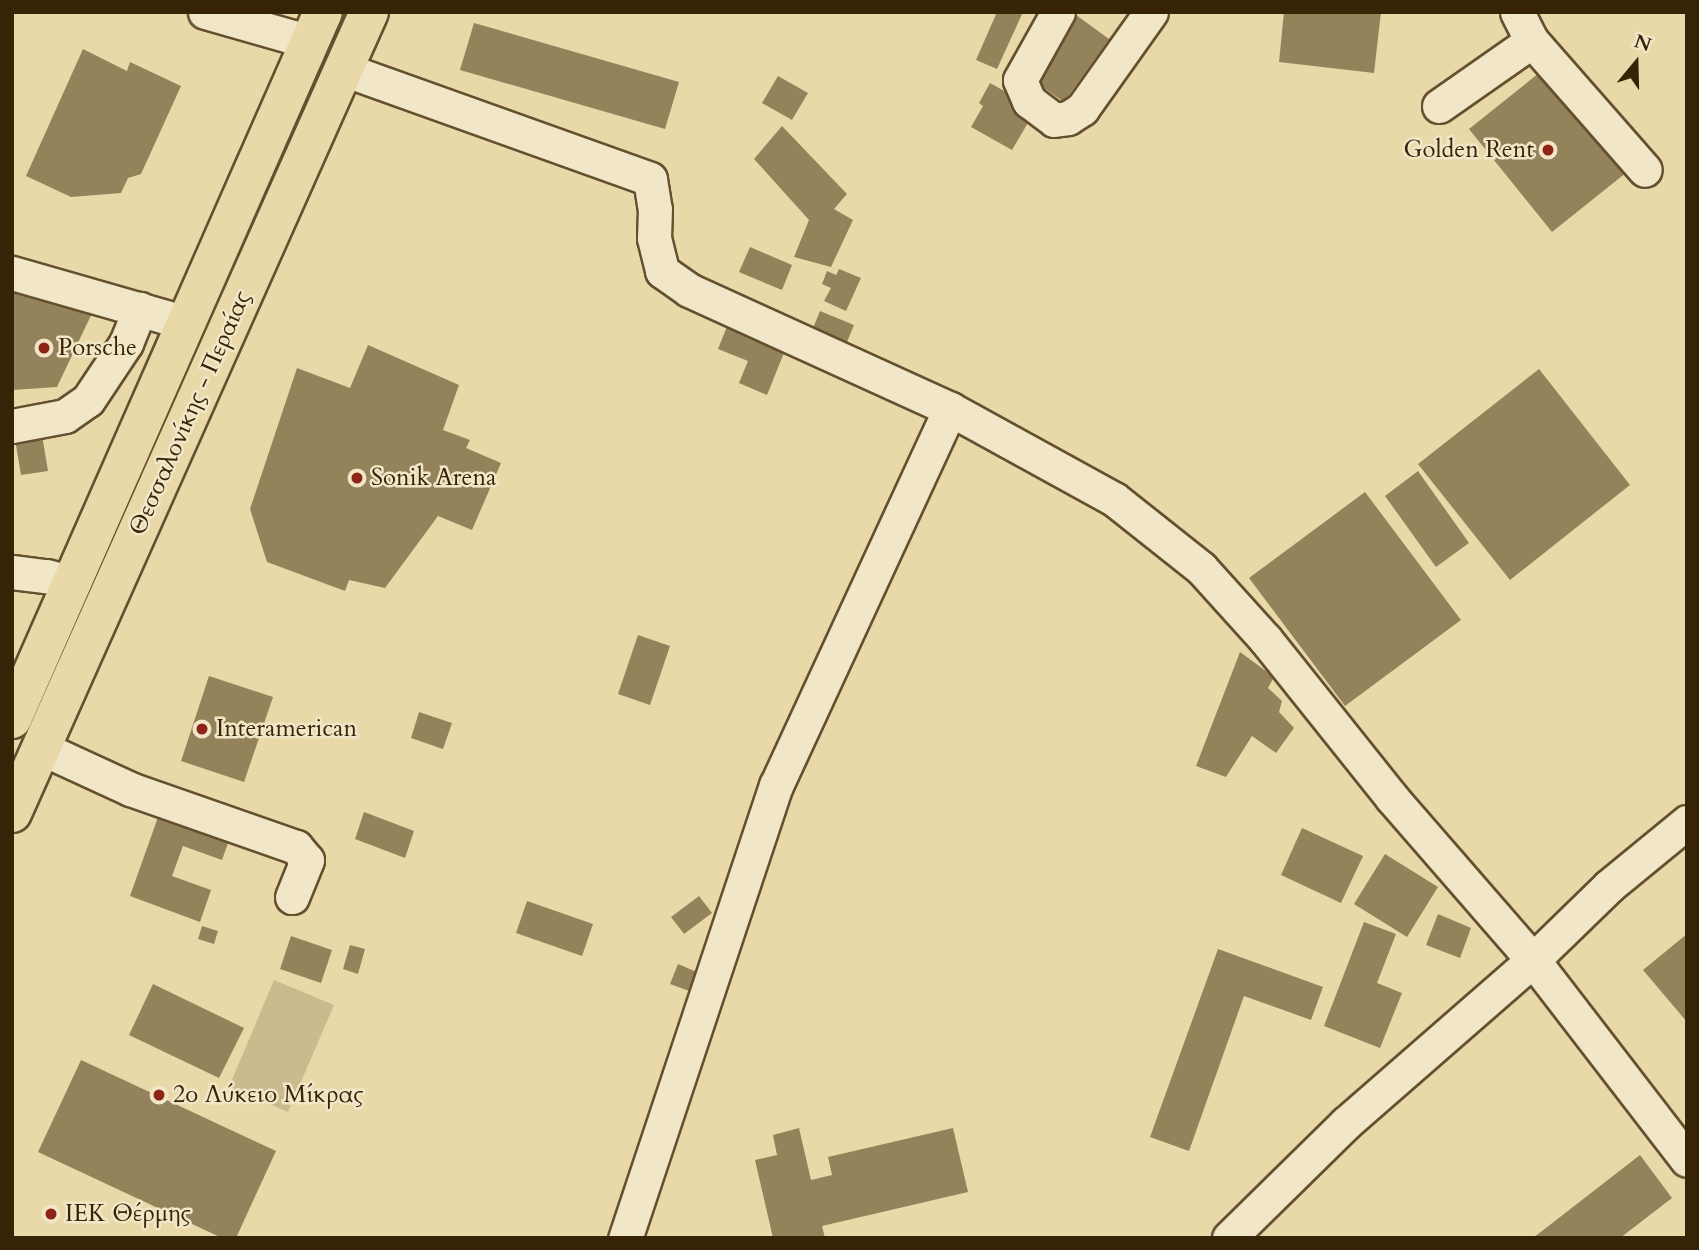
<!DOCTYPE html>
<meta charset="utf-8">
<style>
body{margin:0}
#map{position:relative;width:1699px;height:1250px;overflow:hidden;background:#e9d9a9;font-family:Cardo,serif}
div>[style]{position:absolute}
.green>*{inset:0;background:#cbba8d}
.building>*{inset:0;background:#94825b}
.roads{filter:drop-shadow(2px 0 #64502f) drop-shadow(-2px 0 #64502f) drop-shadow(0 2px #64502f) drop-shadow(0 -2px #64502f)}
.minor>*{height:33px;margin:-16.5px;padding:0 16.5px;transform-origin:16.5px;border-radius:16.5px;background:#f1e6c7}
.major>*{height:38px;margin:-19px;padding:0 19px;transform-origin:19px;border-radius:19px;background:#e9d9a9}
.dots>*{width:19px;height:19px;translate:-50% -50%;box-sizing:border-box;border:4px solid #f1e6c7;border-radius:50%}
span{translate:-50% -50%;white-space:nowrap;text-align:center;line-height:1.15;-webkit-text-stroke:5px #f1e6c7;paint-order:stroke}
.poi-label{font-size:24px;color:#372306}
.right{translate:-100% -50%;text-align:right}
.left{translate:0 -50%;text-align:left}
.street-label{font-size:24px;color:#372306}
.frame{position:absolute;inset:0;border:14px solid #372306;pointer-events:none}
.north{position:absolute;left:1601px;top:28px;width:70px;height:70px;-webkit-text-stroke:5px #f1e6c7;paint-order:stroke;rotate:19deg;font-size:19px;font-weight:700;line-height:28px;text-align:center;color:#372306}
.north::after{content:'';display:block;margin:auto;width:24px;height:32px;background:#372306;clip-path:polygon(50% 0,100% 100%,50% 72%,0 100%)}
</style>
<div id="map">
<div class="green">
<div style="clip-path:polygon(274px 980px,334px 1005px,288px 1112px,229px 1087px)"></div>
</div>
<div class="building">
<div style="clip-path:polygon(997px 12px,1023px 12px,997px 69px,976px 60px)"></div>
<div style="clip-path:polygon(1072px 12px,1109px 39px,1064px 102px,1024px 74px)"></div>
<div style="clip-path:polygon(1284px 12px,1381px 12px,1374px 73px,1279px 62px)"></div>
<div style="clip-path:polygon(474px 23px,679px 82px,665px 129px,460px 70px)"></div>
<div style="clip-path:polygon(83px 49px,127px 71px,130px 62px,181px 86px,141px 174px,128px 178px,121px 193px,71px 197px,26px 176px)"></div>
<div style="clip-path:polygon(1544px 69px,1627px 172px,1552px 232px,1469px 129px)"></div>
<div style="clip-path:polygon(778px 76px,808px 93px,792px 120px,762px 103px)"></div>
<div style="clip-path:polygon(990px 83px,1036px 109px,1012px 150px,971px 127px,983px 106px,979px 103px)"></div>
<div style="clip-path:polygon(782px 126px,847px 194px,834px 209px,853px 220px,831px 267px,794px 257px,809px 220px,754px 159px)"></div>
<div style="clip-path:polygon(750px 247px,792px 265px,782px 290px,739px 272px)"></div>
<div style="clip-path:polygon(839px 269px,861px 278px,846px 311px,824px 301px,831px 288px,822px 284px,827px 271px,836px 275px)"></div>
<div style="clip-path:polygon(12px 289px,94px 309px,57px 387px,12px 390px)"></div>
<div style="clip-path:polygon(820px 311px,854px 325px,842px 354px,808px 340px)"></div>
<div style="clip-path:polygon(728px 324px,786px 348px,767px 395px,739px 383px,748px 361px,718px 349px)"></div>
<div style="clip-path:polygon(368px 345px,459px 385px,443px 430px,470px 440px,466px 448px,501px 463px,472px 530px,438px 516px,385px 588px,349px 580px,345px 591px,267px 562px,250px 509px,297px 368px,350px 388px)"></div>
<div style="clip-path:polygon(1539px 369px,1630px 485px,1510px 580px,1418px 464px)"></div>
<div style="clip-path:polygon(42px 435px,48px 471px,21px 475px,15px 439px)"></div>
<div style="clip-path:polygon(1418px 471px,1469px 543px,1436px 567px,1385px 496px)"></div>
<div style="clip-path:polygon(1365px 492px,1461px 620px,1345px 706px,1249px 578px)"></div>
<div style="clip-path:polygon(638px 635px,670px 646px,650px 705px,618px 694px)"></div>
<div style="clip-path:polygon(1240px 652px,1274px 677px,1268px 688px,1282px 701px,1279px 712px,1294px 728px,1276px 753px,1252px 736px,1226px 777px,1196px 766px)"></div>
<div style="clip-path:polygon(209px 676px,273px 697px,244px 782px,181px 761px)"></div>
<div style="clip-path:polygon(419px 712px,452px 723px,443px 749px,411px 738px)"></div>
<div style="clip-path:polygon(163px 803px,233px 829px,222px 860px,183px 846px,172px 876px,211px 890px,200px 922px,130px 896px)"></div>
<div style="clip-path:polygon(364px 812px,414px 831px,405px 858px,355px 839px)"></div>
<div style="clip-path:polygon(1302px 828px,1363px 856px,1341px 903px,1281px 875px)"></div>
<div style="clip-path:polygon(1385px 854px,1438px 887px,1407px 937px,1354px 904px)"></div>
<div style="clip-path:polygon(699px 896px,712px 913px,684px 934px,671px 917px)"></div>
<div style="clip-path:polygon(527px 901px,593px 924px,582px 956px,516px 933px)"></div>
<div style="clip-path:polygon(1438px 914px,1471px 928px,1460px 958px,1426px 945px)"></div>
<div style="clip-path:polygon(1364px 922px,1396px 934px,1377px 983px,1402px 993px,1380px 1048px,1324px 1026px)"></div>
<div style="clip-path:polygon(202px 926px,218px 931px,214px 944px,198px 939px)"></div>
<div style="clip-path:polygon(1687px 934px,1687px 1022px,1643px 970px)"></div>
<div style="clip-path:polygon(291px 936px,332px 950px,321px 983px,280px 969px)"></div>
<div style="clip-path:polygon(350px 945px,365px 949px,358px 974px,343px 969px)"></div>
<div style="clip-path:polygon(1218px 949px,1323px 987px,1311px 1020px,1244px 996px,1189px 1151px,1150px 1137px)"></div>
<div style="clip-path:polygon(678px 964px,699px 973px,692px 992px,670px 984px)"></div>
<div style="clip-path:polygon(153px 984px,244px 1028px,219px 1078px,129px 1035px)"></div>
<div style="clip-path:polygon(81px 1060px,276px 1151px,236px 1238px,222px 1238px,38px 1152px)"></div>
<div style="clip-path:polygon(799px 1128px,811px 1180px,832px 1175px,828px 1157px,953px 1128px,968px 1192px,822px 1226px,825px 1238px,773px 1238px,755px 1160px,777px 1155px,773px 1135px)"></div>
<div style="clip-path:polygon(1640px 1155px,1672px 1198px,1620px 1238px,1533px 1238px)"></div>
</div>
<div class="roads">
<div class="minor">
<div style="left:205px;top:12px;width:109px;rotate:15.9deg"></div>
<div style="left:1058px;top:12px;width:78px;rotate:119.2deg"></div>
<div style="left:1020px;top:80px;width:23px;rotate:67deg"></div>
<div style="left:1029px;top:101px;width:31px;rotate:37deg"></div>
<div style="left:1054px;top:120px;width:14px;rotate:-8deg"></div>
<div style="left:1068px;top:118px;width:17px;rotate:-33deg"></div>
<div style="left:1082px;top:109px;width:119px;rotate:-54.6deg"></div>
<div style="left:1517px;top:12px;width:33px;rotate:63deg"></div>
<div style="left:1532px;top:41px;width:171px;rotate:48.8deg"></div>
<div style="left:343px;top:69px;width:326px;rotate:19.7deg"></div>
<div style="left:650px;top:179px;width:30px;rotate:81deg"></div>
<div style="left:655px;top:209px;width:29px;rotate:92deg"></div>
<div style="left:654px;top:238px;width:34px;rotate:76deg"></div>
<div style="left:662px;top:271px;width:33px;rotate:35deg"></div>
<div style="left:689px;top:290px;width:287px;rotate:24.5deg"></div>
<div style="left:950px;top:409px;width:414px;rotate:114.8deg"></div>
<div style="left:776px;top:785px;width:478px;rotate:108.4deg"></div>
<div style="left:1439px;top:106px;width:113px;rotate:-35deg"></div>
<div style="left:12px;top:273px;width:181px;rotate:16deg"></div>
<div style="left:950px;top:409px;width:187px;rotate:28.8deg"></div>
<div style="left:1114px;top:499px;width:111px;rotate:38.4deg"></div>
<div style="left:1201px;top:568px;width:97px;rotate:47.9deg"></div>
<div style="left:1266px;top:640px;width:202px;rotate:51.4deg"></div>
<div style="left:1392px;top:798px;width:215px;rotate:49deg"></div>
<div style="left:1533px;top:960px;width:252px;rotate:52.4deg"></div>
<div style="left:12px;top:426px;width:54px;rotate:-10.7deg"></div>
<div style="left:65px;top:416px;width:28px;rotate:-35deg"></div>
<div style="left:88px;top:400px;width:69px;rotate:-56.3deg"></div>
<div style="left:126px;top:343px;width:37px;rotate:-68deg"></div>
<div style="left:12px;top:572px;width:35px;rotate:7deg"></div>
<div style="left:47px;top:576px;width:26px;rotate:16deg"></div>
<div style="left:41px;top:748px;width:98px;rotate:24.7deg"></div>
<div style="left:130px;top:789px;width:176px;rotate:19.3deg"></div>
<div style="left:296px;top:847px;width:17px;rotate:50deg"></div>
<div style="left:307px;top:860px;width:40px;rotate:112deg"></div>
<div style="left:1229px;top:1238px;width:164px;rotate:-44.5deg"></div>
<div style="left:1346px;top:1123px;width:248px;rotate:-41.1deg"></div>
<div style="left:1533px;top:960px;width:106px;rotate:-44.2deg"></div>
<div style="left:1609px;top:886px;width:101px;rotate:-39.4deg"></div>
</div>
<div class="major">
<div style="left:12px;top:719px;width:772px;rotate:-66.26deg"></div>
<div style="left:12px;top:813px;width:877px;rotate:-65.98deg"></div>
</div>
</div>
<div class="dots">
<div style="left:1548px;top:150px;background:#8f2418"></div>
<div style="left:44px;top:348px;background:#8f2418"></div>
<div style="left:357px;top:478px;background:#8f2418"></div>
<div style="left:202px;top:729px;background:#8f2418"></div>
<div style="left:159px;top:1095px;background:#8f2418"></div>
<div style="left:51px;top:1214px;background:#8f2418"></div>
</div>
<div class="poi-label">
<span class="right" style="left:1534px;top:150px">Golden Rent</span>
<span class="left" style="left:58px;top:348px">Porsche</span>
<span class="left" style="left:371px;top:478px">Sonik Arena</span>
<span class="left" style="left:216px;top:729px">Interamerican</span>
<span class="left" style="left:173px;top:1095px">2ο Λύκειο Μίκρας</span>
<span class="left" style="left:65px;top:1214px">ΙΕΚ Θέρμης</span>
</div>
<div class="street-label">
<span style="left:190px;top:413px;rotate:-66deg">Θεσσαλονίκης - Περαίας</span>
</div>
<div class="frame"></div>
<div class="north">N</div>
</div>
